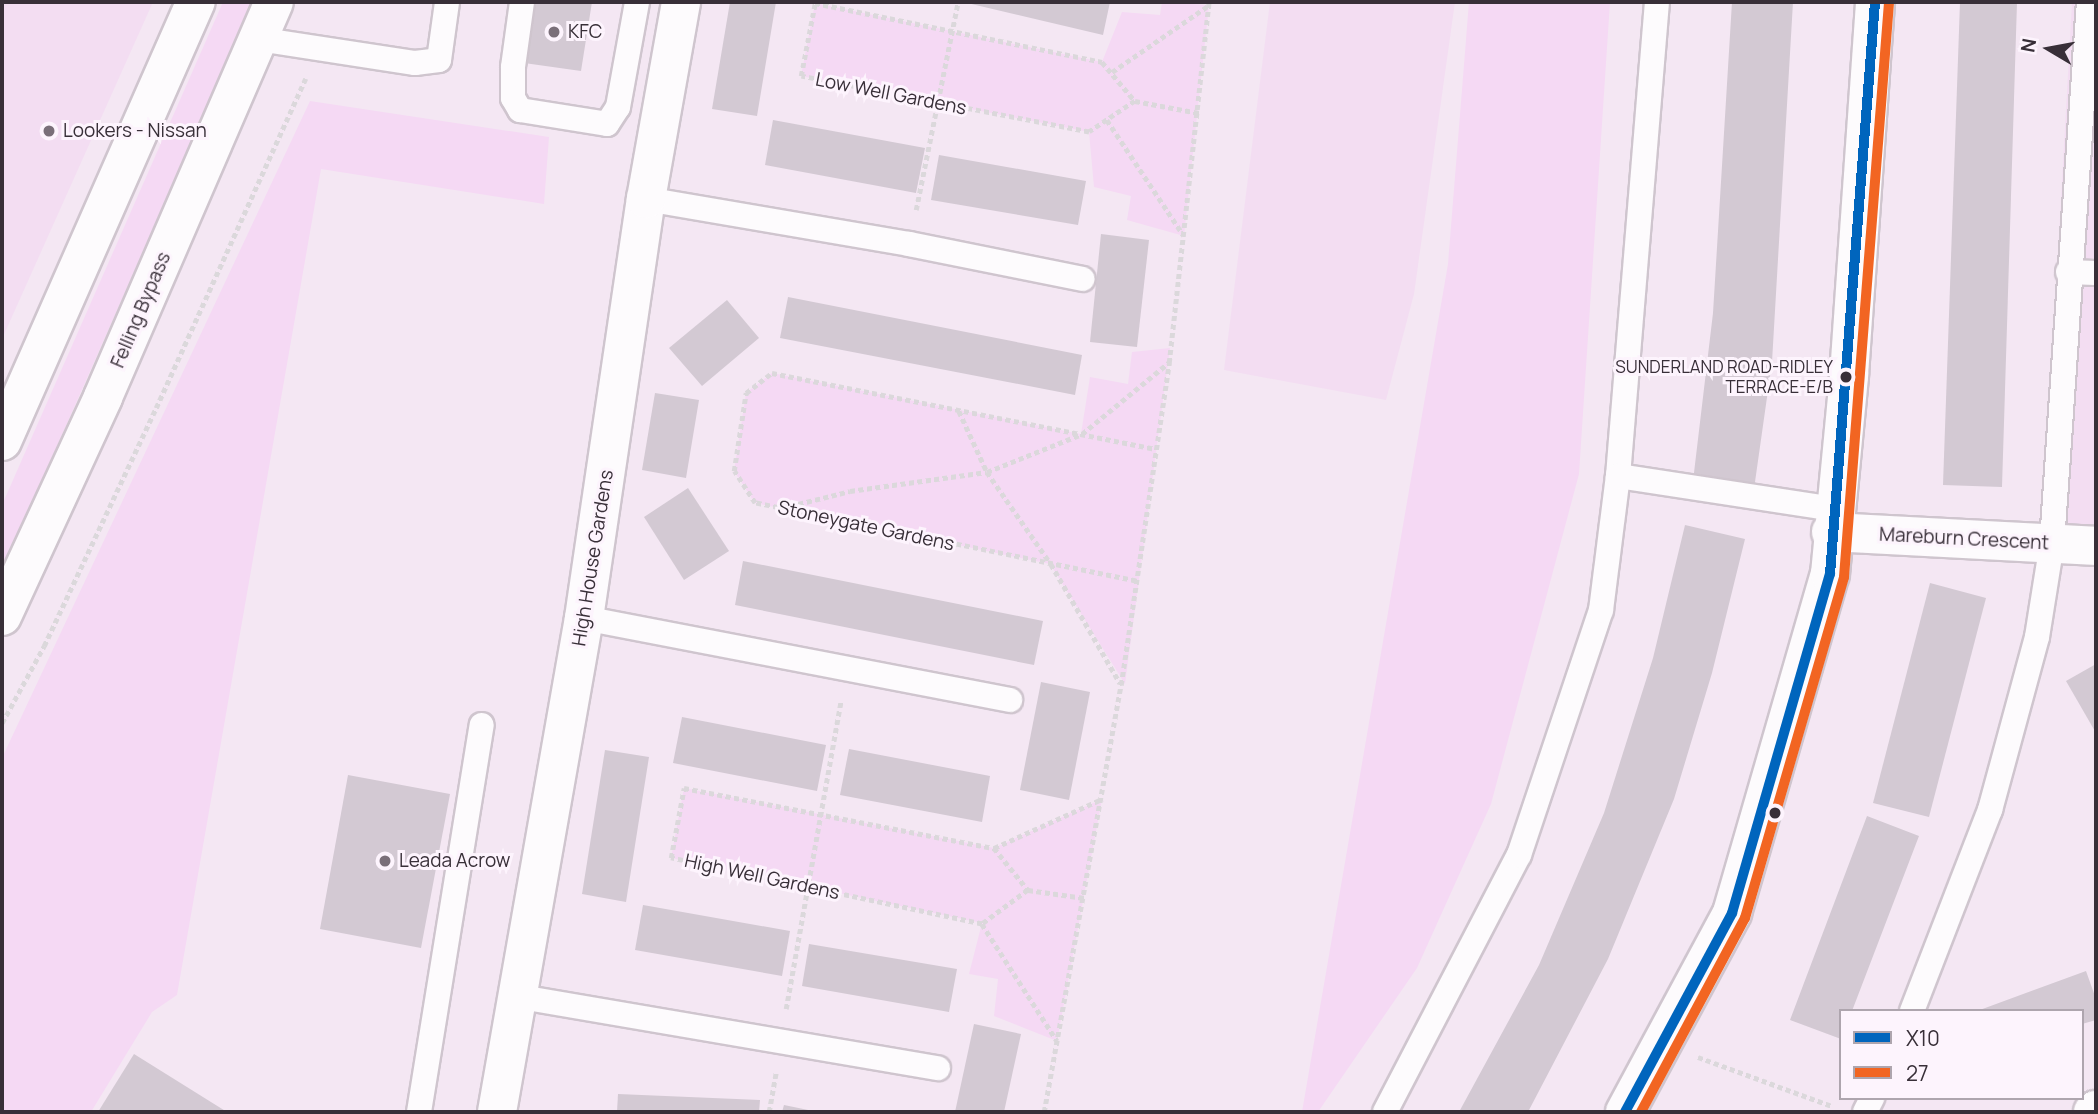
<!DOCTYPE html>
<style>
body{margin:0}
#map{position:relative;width:2098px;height:1114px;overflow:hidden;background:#f4e7f3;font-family:Manrope,sans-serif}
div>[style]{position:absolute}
.built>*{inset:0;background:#f3ddf2}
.green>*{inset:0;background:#f5d9f4}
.building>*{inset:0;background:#d3c9d3}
.path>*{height:4.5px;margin-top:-2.25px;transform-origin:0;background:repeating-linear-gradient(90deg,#dbd8db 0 5px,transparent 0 8.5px)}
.roads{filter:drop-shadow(2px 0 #cfc5ce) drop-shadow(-2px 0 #cfc5ce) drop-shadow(0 2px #cfc5ce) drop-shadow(0 -2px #cfc5ce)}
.lane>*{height:24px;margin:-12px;padding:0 12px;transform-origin:12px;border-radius:12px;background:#fdfbfd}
.street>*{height:38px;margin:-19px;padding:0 19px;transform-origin:19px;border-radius:19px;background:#fdfbfd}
.secondary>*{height:38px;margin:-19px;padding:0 19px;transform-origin:19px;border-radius:19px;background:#fdfbfd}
.highway>*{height:38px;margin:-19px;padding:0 19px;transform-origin:19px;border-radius:19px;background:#fdfbfd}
.bus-1>*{height:10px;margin:-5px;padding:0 5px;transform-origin:5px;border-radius:5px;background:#0065bd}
.bus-2>*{height:10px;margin:-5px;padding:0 5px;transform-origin:5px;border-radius:5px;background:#f26522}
.dots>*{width:19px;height:19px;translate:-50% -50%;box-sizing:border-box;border:4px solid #fdf4fd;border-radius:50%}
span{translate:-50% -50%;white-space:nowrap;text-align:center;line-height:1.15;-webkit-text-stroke:6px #fdf4fd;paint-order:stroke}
.bus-label{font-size:17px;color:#382f38}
.right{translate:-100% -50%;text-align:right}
.poi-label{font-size:19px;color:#382f38}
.left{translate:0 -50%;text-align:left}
.street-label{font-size:19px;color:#382f38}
.frame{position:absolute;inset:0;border:4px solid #382f38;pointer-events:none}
.legend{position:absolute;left:1839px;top:1009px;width:245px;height:91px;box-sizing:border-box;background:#fdf4fd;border:2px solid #aea5ae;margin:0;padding:9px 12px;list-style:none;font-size:21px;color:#382f38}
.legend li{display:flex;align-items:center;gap:14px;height:35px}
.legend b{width:35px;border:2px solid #aea5ae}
.north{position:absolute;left:2014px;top:14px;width:70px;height:70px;-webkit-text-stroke:5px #fdf4fd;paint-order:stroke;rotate:280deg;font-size:19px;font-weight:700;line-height:28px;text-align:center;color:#382f38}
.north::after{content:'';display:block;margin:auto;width:24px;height:32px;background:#382f38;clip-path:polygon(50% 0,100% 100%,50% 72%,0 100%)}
</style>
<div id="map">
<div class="built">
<div style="clip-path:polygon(2px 2px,153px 2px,2px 339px)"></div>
<div style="clip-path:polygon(1270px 2px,1455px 2px,1414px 294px,1386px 400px,1224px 370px)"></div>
<div style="clip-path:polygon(2072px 2px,2096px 2px,2096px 546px,2043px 522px)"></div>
</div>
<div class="green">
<div style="clip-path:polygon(223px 2px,253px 2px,2px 571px,2px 505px)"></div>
<div style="clip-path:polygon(1162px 2px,1209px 5px,1184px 236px,1127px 220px,1131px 196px,1094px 187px,1089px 132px,801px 76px,815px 3px,1102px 62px,1122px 12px,1160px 15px)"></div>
<div style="clip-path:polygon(1469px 2px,1610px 2px,1579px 474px,1491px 804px,1417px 968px,1318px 1112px,1302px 1112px,1448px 264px)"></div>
<div style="clip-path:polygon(310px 101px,549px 137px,544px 204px,321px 169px,177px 995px,152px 1012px,91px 1112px,2px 1112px,2px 758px)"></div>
<div style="clip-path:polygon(1170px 348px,1125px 684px,1050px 564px,755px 503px,734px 471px,746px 393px,772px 373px,1081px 434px,1090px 377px,1128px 384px,1132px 352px)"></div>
<div style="clip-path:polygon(684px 788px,994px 848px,1102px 799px,1057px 1041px,994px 1016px,998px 979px,969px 974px,982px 923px,671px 858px)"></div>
</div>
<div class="building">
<div style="clip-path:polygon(526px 2px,592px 2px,581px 71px,517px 62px)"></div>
<div style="clip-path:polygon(730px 2px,776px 2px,757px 116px,712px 109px)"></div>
<div style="clip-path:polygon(963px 2px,1110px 2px,1103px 35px)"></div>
<div style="clip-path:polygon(1732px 2px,1793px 2px,1772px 362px,1754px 489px,1693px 481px,1713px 313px)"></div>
<div style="clip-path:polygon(1960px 2px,2017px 2px,2002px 487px,1943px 485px)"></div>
<div style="clip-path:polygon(773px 120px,925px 148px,916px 193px,765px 165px)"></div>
<div style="clip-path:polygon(939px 155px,1086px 181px,1078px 225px,931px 200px)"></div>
<div style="clip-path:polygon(1101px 234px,1149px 240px,1137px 347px,1090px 342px)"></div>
<div style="clip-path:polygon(788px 297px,1082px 355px,1075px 395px,780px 338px)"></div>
<div style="clip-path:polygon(727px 300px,759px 338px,702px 386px,669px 348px)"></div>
<div style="clip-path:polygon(655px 393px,699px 400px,686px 478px,642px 470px)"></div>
<div style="clip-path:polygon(688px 488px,729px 551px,684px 580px,644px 517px)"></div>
<div style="clip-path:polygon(1685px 525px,1745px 539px,1712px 673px,1674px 799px,1608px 959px,1528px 1112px,1459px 1112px,1539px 965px,1604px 813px,1653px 658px)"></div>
<div style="clip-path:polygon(743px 561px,1043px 621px,1034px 665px,735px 605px)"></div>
<div style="clip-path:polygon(1930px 583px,1986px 598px,1929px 817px,1873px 803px)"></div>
<div style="clip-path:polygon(2096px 664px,2096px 733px,2066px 681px)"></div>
<div style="clip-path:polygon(1041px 682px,1090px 692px,1069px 800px,1020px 790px)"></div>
<div style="clip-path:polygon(682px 717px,826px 745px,817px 791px,673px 763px)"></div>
<div style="clip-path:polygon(849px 749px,990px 776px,982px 822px,840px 795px)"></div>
<div style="clip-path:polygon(605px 750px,649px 757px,626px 902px,582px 894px)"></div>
<div style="clip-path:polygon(348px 775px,450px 794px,421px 948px,320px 929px)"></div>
<div style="clip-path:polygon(1867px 816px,1919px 836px,1852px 1011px,1841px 1011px,1841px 1039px,1790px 1020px)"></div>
<div style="clip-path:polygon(643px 905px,790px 931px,782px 976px,635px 950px)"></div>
<div style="clip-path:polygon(809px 944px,957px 969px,949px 1012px,802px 986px)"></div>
<div style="clip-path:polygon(2086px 971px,2096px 999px,2096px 1020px,2082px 1024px,2082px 1011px,1977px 1011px)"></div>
<div style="clip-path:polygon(974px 1024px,1021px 1034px,1004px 1112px,955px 1112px)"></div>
<div style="clip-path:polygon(134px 1054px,227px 1112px,98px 1112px)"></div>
<div style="clip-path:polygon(618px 1094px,760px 1100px,759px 1112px,617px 1112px)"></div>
<div style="clip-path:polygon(784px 1105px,813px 1111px,812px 1112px,782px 1112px)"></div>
</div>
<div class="path">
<div style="left:1112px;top:72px;width:118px;rotate:-34.6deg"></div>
<div style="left:1135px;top:101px;width:55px;rotate:146deg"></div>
<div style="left:1089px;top:132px;width:293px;rotate:-169deg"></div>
<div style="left:801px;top:76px;width:74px;rotate:-79.1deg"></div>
<div style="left:815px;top:3px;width:293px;rotate:11.6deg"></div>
<div style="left:1102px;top:62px;width:51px;rotate:49.8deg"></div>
<div style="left:1135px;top:101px;width:65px;rotate:10.6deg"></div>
<div style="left:1107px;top:120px;width:139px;rotate:56.4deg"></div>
<div style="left:916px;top:210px;width:212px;rotate:-78.6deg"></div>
<div style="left:959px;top:411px;width:67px;rotate:65.3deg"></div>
<div style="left:987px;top:472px;width:112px;rotate:55.2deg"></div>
<div style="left:1051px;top:564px;width:138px;rotate:59.9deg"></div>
<div style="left:782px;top:508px;width:70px;rotate:-14deg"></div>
<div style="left:850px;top:491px;width:138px;rotate:-7.9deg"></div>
<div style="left:987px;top:472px;width:102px;rotate:-21.8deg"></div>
<div style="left:1082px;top:434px;width:112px;rotate:-39.5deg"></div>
<div style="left:1136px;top:581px;width:389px;rotate:-168.4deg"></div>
<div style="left:755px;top:503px;width:38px;rotate:-123deg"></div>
<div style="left:734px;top:471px;width:79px;rotate:-81.3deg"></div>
<div style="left:746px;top:393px;width:33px;rotate:-38deg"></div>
<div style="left:772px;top:373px;width:390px;rotate:11.2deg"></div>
<div style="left:2px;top:723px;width:88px;rotate:-61.4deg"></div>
<div style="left:44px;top:646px;width:263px;rotate:-64.8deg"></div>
<div style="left:156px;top:408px;width:362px;rotate:-65.6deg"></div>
<div style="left:994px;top:848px;width:119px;rotate:-24.4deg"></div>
<div style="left:1028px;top:890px;width:57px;rotate:143.5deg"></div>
<div style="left:982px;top:924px;width:318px;rotate:-168deg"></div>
<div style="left:671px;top:858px;width:71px;rotate:-79.5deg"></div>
<div style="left:684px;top:788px;width:316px;rotate:11deg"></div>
<div style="left:994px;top:848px;width:54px;rotate:51deg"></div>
<div style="left:1028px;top:890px;width:57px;rotate:8.1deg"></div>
<div style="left:982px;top:924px;width:139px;rotate:57.3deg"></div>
<div style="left:786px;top:1009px;width:314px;rotate:-79.9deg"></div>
<div style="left:1698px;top:1057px;width:143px;rotate:20.1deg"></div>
<div style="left:769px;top:1112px;width:40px;rotate:-80deg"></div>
<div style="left:1044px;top:1112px;width:434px;rotate:-79.8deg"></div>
<div style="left:1121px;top:685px;width:326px;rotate:-81.5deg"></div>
<div style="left:1169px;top:363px;width:363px;rotate:-83.7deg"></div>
</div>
<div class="roads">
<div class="lane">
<div style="left:522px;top:2px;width:66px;rotate:97.9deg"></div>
<div style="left:513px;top:67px;width:31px;rotate:90deg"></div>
<div style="left:513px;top:98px;width:14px;rotate:60deg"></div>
<div style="left:520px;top:110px;width:88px;rotate:9.1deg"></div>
<div style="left:607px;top:124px;width:20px;rotate:-57deg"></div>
<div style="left:618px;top:107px;width:107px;rotate:-79.7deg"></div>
<div style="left:258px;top:39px;width:159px;rotate:8.7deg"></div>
<div style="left:415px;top:63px;width:24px;rotate:-7deg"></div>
<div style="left:439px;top:60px;width:59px;rotate:-82.1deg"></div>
<div style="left:646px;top:199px;width:267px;rotate:9.7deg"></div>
<div style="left:909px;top:244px;width:177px;rotate:11.4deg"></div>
<div style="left:2068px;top:272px;width:28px;rotate:2deg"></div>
<div style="left:1618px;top:476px;width:476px;rotate:-85.3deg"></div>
<div style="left:584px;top:618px;width:434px;rotate:10.9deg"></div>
<div style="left:521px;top:997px;width:423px;rotate:9.7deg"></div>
<div style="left:1912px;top:1011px;width:216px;rotate:-68.8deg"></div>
<div style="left:1990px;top:810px;width:179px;rotate:-74.8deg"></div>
<div style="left:2037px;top:637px;width:95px;rotate:-80.9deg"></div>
<div style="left:2052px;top:543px;width:542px;rotate:-86.09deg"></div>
<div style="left:419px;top:1112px;width:392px;rotate:-80.8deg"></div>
<div style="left:1385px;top:1112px;width:290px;rotate:-62.5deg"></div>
<div style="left:1519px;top:855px;width:258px;rotate:-71.5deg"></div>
<div style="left:1601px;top:610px;width:135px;rotate:-82.8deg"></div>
<div style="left:1618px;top:476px;width:219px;rotate:8.7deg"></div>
<div style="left:1865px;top:1112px;width:16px;rotate:-63deg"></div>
</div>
<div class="street">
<div style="left:1831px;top:532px;width:265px;rotate:3deg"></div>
<div style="left:497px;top:1112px;width:502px;rotate:-80.01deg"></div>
<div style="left:584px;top:618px;width:424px;rotate:-81.6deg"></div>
<div style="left:646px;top:199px;width:200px;rotate:-79.9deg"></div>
<div style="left:2093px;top:1112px;width:4px;rotate:-34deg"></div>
</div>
<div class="secondary">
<div style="left:1625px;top:1112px;width:226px;rotate:-61.7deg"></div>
<div style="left:1732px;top:913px;width:353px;rotate:-73.9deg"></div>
<div style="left:1830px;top:574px;width:200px;rotate:-84.5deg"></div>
<div style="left:1849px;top:375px;width:374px;rotate:-86deg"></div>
</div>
<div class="highway">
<div style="left:2px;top:441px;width:480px;rotate:-66.2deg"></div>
<div style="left:2px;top:616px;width:241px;rotate:-65.2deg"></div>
<div style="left:103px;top:397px;width:430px;rotate:-66.6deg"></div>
</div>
</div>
<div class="bus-1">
<div style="left:1625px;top:1112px;width:226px;rotate:-61.7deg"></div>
<div style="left:1732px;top:913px;width:353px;rotate:-73.9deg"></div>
<div style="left:1830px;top:574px;width:574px;rotate:-85.5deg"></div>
</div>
<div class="bus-2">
<div style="left:1641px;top:1112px;width:220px;rotate:-61.8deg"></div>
<div style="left:1745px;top:918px;width:355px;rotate:-73.8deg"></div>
<div style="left:1844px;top:577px;width:576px;rotate:-85.52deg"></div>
</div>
<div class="dots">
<div style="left:554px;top:32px;background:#7a6f79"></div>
<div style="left:49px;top:131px;background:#7a6f79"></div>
<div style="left:1846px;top:377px;background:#382f38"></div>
<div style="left:1775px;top:813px;background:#382f38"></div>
<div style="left:385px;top:861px;background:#7a6f79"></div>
</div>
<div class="bus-label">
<span class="right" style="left:1833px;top:377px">SUNDERLAND ROAD-RIDLEY<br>TERRACE-E/B</span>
</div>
<div class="poi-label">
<span class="left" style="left:568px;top:32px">KFC</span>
<span class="left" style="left:63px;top:131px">Lookers - Nissan</span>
<span class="left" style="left:399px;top:861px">Leada Acrow</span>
</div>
<div class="street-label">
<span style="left:891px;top:94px;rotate:11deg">Low Well Gardens</span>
<span style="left:141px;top:310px;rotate:-67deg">Felling Bypass</span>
<span style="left:866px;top:526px;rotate:12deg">Stoneygate Gardens</span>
<span style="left:1964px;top:539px;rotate:3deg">Mareburn Crescent</span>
<span style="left:593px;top:558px;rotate:-81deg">High House Gardens</span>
<span style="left:762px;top:877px;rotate:12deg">High Well Gardens</span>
</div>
<div class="frame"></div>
<ul class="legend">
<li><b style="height:9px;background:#0065bd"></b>X10</li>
<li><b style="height:9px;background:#f26522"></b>27</li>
</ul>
<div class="north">N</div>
</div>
